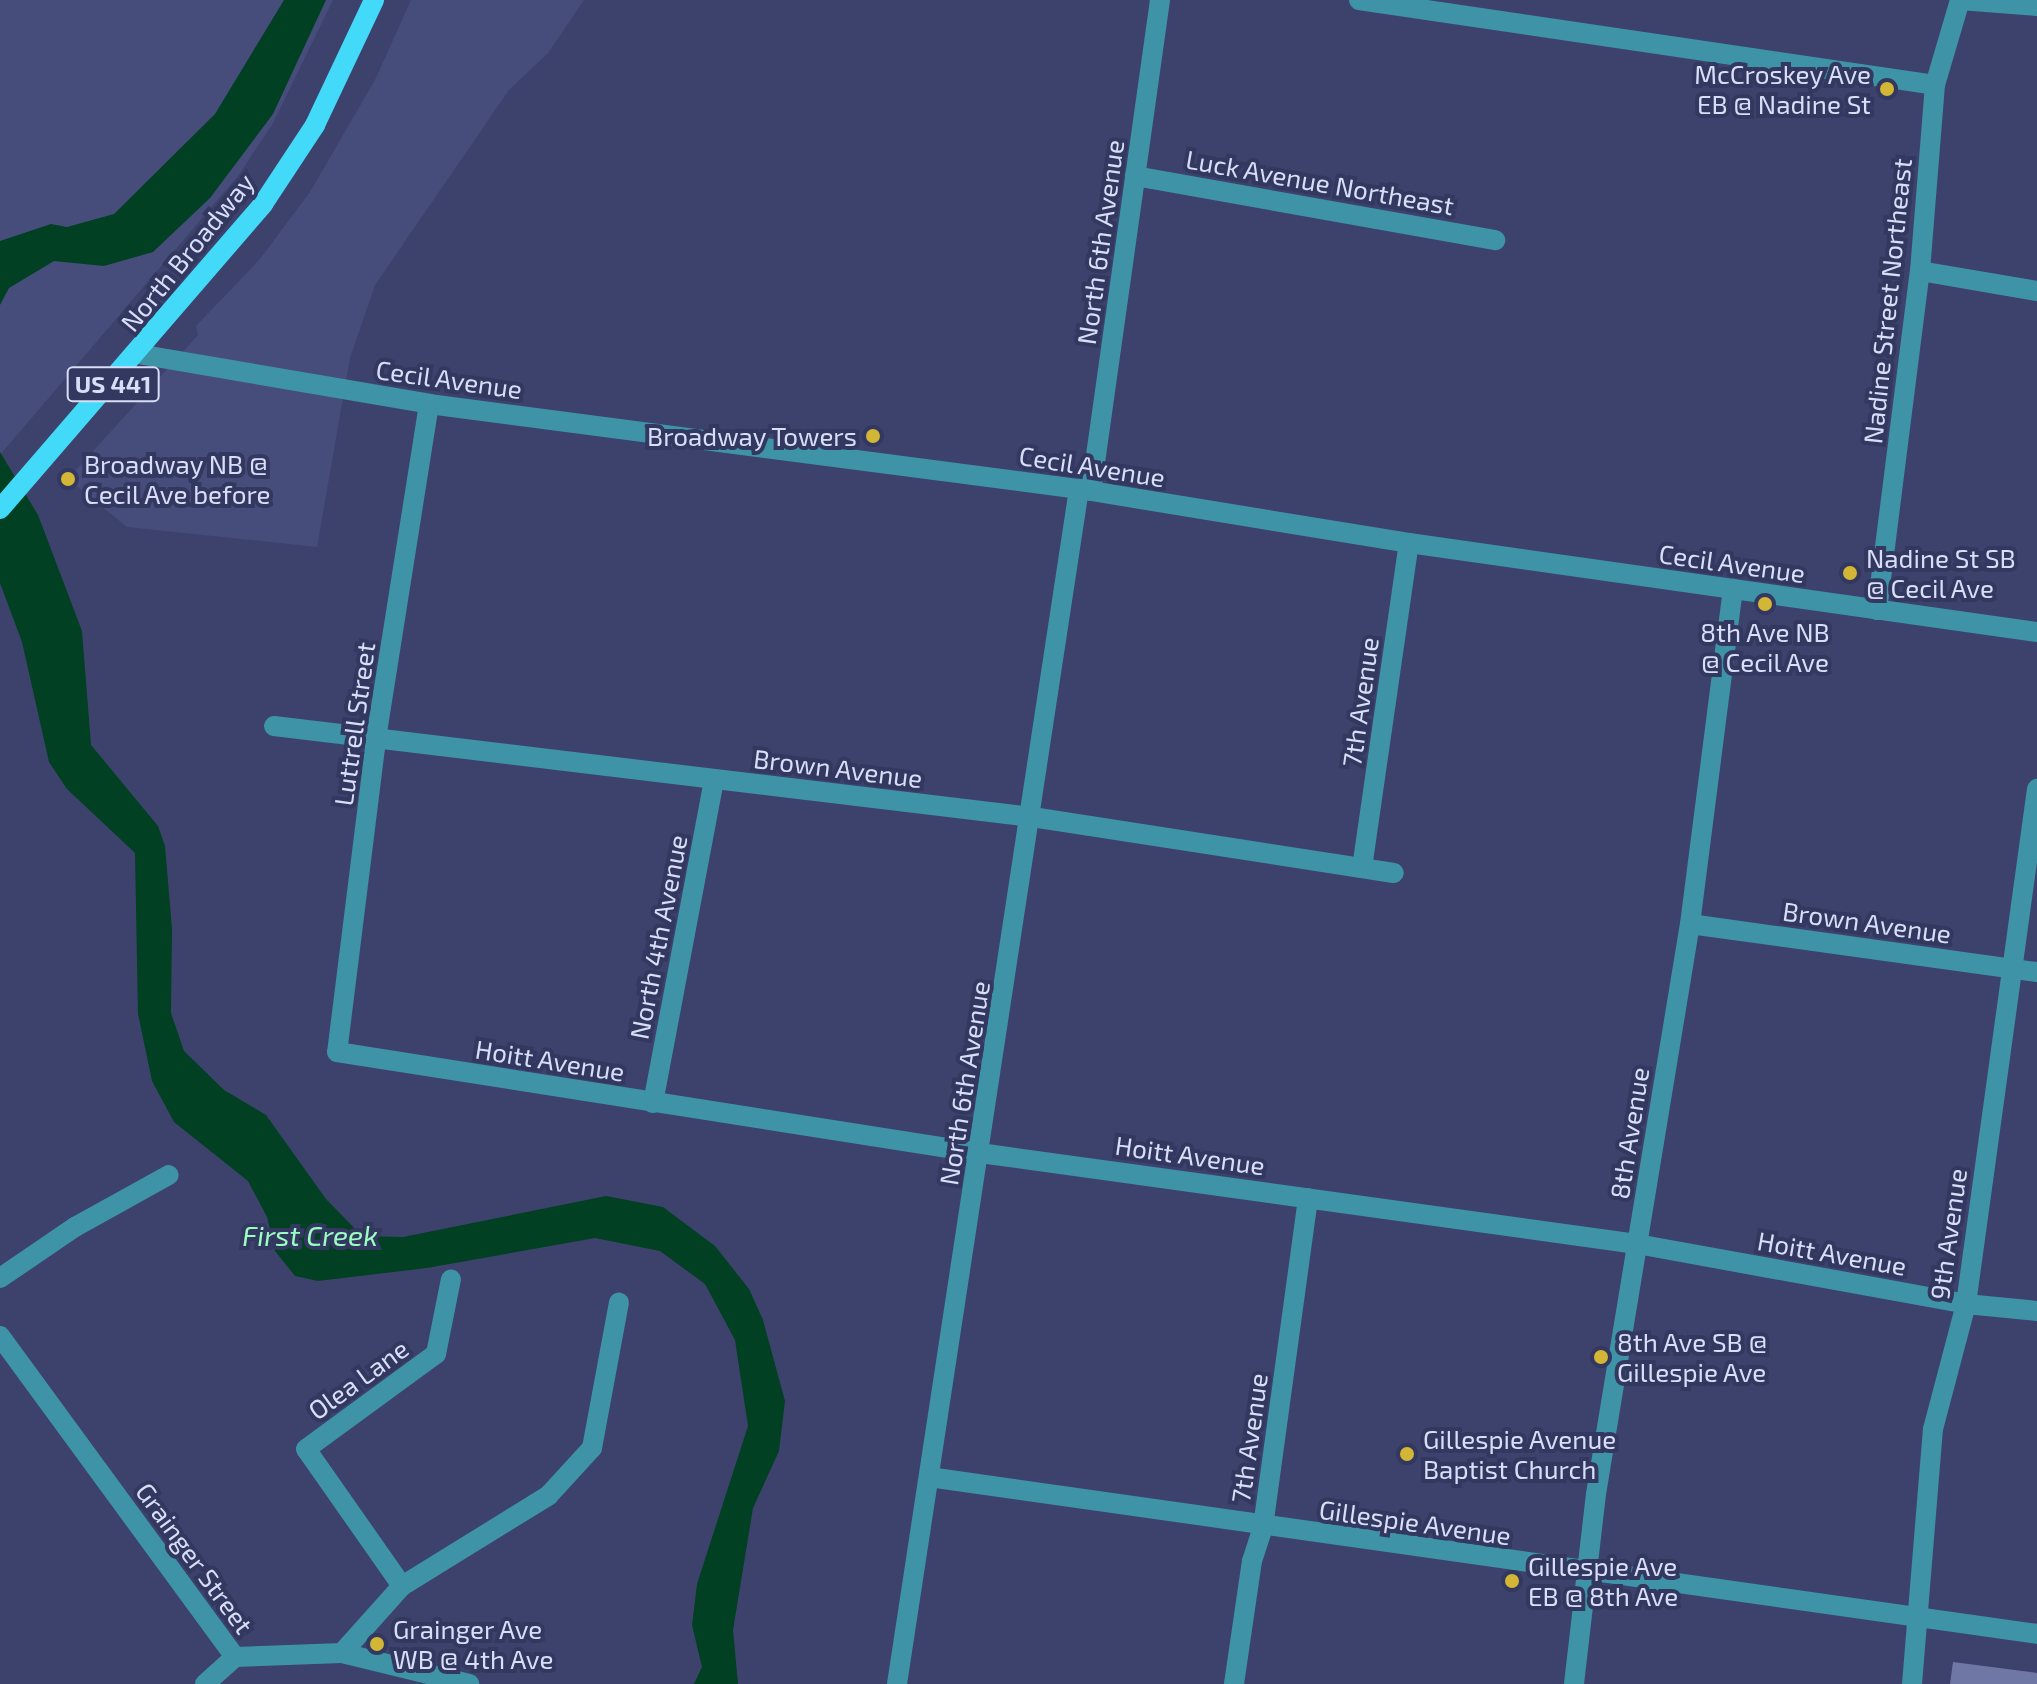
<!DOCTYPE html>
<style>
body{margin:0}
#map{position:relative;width:2037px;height:1684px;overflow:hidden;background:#3c426b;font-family:"Exo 2",sans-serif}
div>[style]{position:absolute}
.built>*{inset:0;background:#464d7b}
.water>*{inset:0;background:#014022}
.building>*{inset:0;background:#6f77a4}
.minor>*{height:20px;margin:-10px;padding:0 10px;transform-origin:10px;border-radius:10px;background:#3e93a7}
.major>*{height:20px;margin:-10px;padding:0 10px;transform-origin:10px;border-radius:10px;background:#43dafa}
.dots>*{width:22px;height:22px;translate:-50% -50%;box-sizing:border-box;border:4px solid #32385f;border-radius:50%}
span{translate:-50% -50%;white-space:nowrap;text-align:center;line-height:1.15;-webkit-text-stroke:8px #32385f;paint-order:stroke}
.shield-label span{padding:2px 6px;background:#32385f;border:2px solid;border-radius:6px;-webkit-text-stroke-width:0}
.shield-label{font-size:24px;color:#d8def7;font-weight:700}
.poi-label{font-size:26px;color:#d8def7}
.right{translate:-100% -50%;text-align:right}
.left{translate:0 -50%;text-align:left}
.street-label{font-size:26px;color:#d8def7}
.water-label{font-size:28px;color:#99febf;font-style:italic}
</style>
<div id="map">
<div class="built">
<div style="clip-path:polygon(0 0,333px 0,272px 125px,238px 176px,0 455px)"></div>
<div style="clip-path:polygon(411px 0,584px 0,548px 53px,509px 90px,375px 285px,350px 358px,317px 547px,127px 527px,68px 479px,198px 335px,196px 326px,260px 259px,310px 192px,375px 80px)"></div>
</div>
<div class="water">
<div style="clip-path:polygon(284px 0,326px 0,273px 114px,210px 198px,153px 252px,104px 266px,54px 261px,9px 288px,0 305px,0 241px,51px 224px,67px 227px,114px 214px,215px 114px)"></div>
<div style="clip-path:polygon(0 452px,38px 515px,82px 631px,91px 745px,158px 826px,165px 846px,172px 929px,171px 1013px,184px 1051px,224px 1090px,266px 1115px,326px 1199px,362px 1236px,403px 1237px,606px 1196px,663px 1207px,715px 1246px,749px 1289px,763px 1320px,785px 1401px,779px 1451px,753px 1508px,733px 1630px,738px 1684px,694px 1684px,702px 1667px,692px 1625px,697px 1584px,748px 1426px,735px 1340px,705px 1284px,660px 1251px,595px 1238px,427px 1268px,318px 1281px,295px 1276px,275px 1251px,267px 1217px,248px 1181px,174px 1122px,152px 1081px,138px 1014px,135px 853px,67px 789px,49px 762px,22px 642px,0 583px)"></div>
</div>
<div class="building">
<div style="clip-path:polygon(1953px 1662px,2037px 1673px,2037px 1684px,1950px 1684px)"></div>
</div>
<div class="minor">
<div style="left:1359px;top:0;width:582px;rotate:8.39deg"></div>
<div style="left:1960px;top:0;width:77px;rotate:4.5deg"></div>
<div style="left:1135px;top:176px;width:366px;rotate:10.1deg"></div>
<div style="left:1920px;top:271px;width:119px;rotate:9.7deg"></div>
<div style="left:138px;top:354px;width:295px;rotate:9.7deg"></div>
<div style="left:429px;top:404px;width:656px;rotate:7.45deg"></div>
<div style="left:1079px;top:489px;width:334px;rotate:9.3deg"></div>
<div style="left:1409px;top:543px;width:634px;rotate:8.07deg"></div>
<div style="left:429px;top:404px;width:340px;rotate:99deg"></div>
<div style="left:376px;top:740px;width:314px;rotate:97.1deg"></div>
<div style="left:337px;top:1052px;width:651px;rotate:8.93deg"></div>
<div style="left:980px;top:1153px;width:663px;rotate:7.89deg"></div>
<div style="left:1637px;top:1244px;width:334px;rotate:10.3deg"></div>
<div style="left:1966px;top:1304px;width:71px;rotate:5.6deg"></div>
<div style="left:1091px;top:491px;width:496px;rotate:-82deg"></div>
<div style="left:1877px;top:610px;width:342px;rotate:-82.8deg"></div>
<div style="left:1920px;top:271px;width:187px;rotate:-85.4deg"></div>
<div style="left:1935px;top:85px;width:89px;rotate:-73.6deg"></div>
<div style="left:274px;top:726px;width:763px;rotate:6.85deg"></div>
<div style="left:1032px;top:817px;width:366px;rotate:8.8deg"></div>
<div style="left:1362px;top:868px;width:328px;rotate:-81.8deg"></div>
<div style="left:1690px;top:924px;width:350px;rotate:7.9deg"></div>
<div style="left:653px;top:1103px;width:329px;rotate:-79.3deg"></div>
<div style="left:0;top:1278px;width:91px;rotate:-34.2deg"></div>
<div style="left:75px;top:1227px;width:107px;rotate:-29deg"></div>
<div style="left:0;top:1336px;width:398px;rotate:53.8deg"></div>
<div style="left:929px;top:1477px;width:1119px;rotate:8.06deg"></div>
<div style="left:402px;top:1586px;width:167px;rotate:-125deg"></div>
<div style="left:306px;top:1449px;width:161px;rotate:-36.2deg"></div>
<div style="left:436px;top:1354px;width:76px;rotate:-78.7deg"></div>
<div style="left:342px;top:1653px;width:90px;rotate:-48.2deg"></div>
<div style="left:402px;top:1586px;width:172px;rotate:-31.7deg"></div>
<div style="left:548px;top:1496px;width:65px;rotate:-47.5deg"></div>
<div style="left:592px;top:1448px;width:148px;rotate:-79.5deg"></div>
<div style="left:235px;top:1657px;width:107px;rotate:-2.1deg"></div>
<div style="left:342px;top:1653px;width:131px;rotate:13.7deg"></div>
<div style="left:205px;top:1684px;width:40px;rotate:-42deg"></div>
<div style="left:897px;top:1684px;width:1209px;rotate:-81.34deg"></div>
<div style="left:1234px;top:1684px;width:124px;rotate:-81.7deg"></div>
<div style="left:1252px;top:1561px;width:36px;rotate:-72deg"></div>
<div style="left:1263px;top:1527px;width:332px;rotate:-82.2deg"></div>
<div style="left:1574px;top:1684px;width:191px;rotate:-83.4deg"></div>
<div style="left:1596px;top:1494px;width:578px;rotate:-80.64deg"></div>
<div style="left:1690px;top:924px;width:338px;rotate:-82.7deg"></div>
<div style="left:1912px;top:1684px;width:256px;rotate:-85.3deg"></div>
<div style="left:1933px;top:1429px;width:129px;rotate:-75.2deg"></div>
<div style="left:1966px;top:1304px;width:520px;rotate:-82.15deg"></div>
</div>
<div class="major">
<div style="left:0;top:509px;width:403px;rotate:-49.2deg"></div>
<div style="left:263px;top:204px;width:95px;rotate:-56.6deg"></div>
<div style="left:315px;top:125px;width:138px;rotate:-64.7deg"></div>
</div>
<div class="dots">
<div style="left:1887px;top:89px;background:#d3b635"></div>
<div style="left:873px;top:436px;background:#d3b635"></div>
<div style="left:68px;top:479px;background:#d3b635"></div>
<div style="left:1850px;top:573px;background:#d3b635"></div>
<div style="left:1765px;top:604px;background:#d3b635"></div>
<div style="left:1601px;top:1357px;background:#d3b635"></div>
<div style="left:1407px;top:1454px;background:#d3b635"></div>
<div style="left:1512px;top:1581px;background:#d3b635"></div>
<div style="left:377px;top:1644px;background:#d3b635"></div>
</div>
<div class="shield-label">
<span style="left:113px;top:384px">US 441</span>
</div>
<div class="poi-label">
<span class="right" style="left:1871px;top:89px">McCroskey Ave<br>EB @ Nadine St</span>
<span class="right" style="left:857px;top:436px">Broadway Towers</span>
<span class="left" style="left:84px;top:479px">Broadway NB @<br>Cecil Ave before</span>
<span class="left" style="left:1866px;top:573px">Nadine St SB<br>@ Cecil Ave</span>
<span style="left:1765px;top:647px">8th Ave NB<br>@ Cecil Ave</span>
<span class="left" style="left:1617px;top:1357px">8th Ave SB @<br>Gillespie Ave</span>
<span class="left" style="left:1423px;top:1454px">Gillespie Avenue<br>Baptist Church</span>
<span class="left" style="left:1528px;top:1581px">Gillespie Ave<br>EB @ 8th Ave</span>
<span class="left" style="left:393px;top:1644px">Grainger Ave<br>WB @ 4th Ave</span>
</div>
<div class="street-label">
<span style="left:1320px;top:182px;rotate:10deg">Luck Avenue Northeast</span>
<span style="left:1100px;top:242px;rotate:-82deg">North 6th Avenue</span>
<span style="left:187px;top:252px;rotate:-51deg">North Broadway</span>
<span style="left:1887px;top:301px;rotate:-84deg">Nadine Street Northeast</span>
<span style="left:449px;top:379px;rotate:8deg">Cecil Avenue</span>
<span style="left:1092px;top:466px;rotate:9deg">Cecil Avenue</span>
<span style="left:1732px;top:563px;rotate:8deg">Cecil Avenue</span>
<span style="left:1360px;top:702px;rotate:-82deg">7th Avenue</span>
<span style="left:354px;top:724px;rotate:-82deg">Luttrell Street</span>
<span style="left:838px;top:768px;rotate:7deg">Brown Avenue</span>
<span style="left:1867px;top:922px;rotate:8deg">Brown Avenue</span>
<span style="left:658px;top:937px;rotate:-79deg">North 4th Avenue</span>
<span style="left:550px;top:1060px;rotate:9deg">Hoitt Avenue</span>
<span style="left:964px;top:1083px;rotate:-81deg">North 6th Avenue</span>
<span style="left:1629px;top:1133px;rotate:-81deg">8th Avenue</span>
<span style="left:1190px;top:1155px;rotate:8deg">Hoitt Avenue</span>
<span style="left:1948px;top:1234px;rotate:-82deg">9th Avenue</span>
<span style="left:1832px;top:1253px;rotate:10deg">Hoitt Avenue</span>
<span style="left:358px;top:1379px;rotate:-36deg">Olea Lane</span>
<span style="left:1249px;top:1438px;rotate:-82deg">7th Avenue</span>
<span style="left:1415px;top:1522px;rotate:8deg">Gillespie Avenue</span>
<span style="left:195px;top:1558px;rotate:54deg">Grainger Street</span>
</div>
<div class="water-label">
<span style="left:310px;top:1235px">First Creek</span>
</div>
</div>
